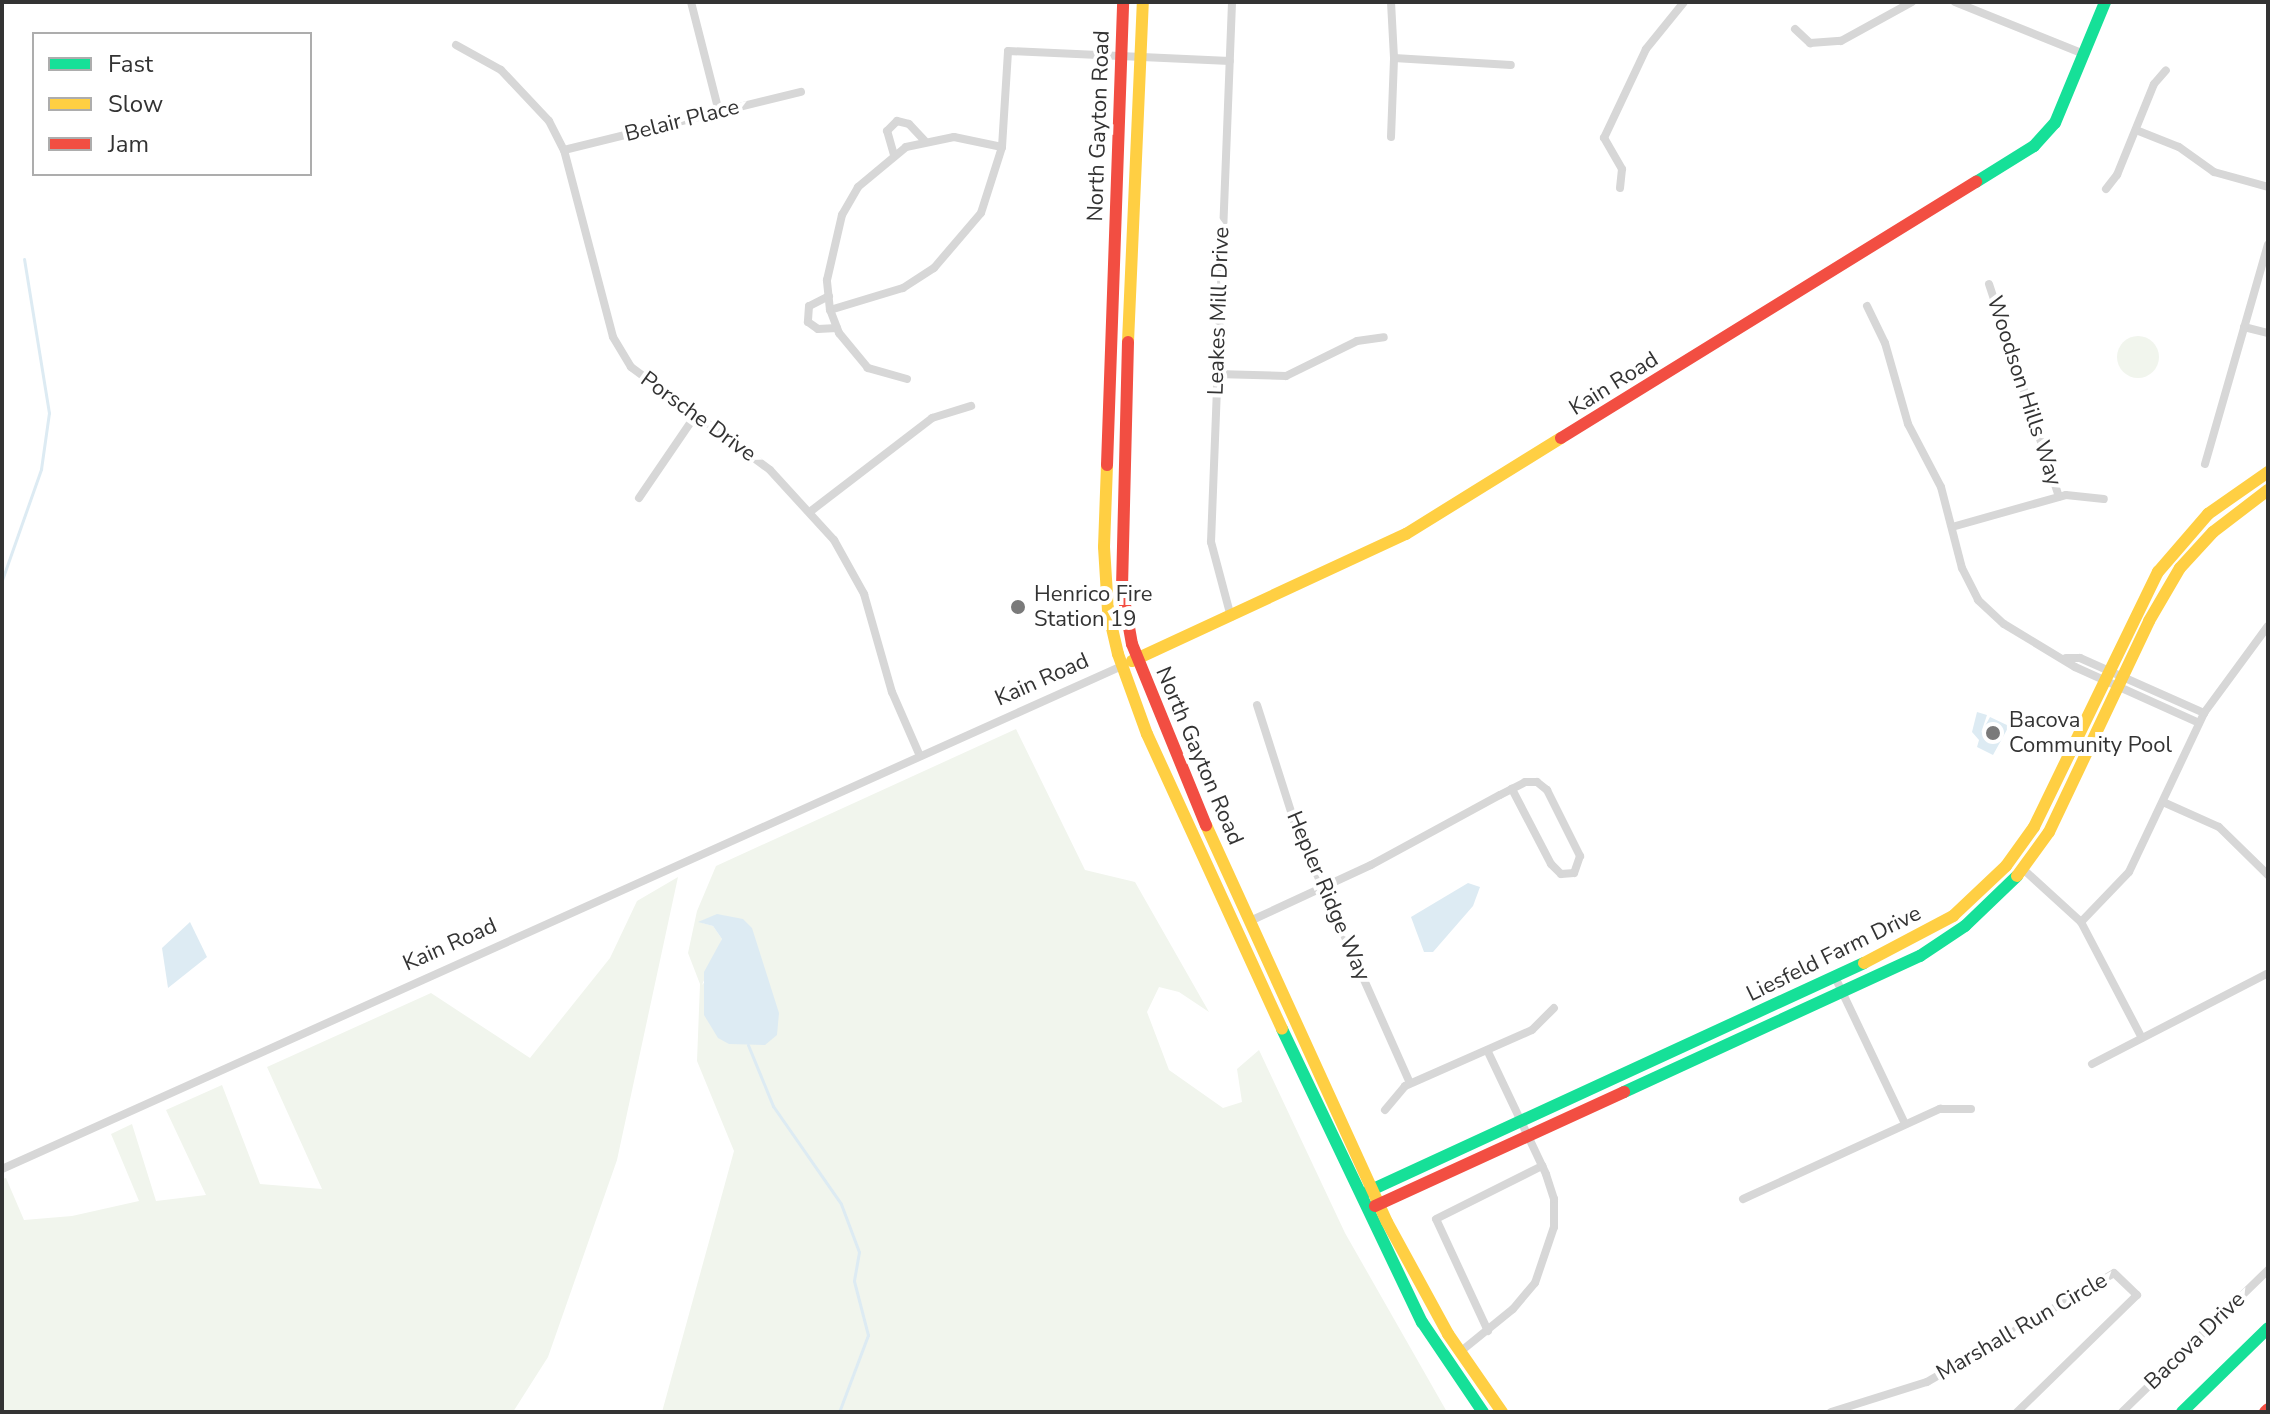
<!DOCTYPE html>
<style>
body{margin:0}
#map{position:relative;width:2270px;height:1414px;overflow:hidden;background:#fff;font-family:"Nunito Sans",sans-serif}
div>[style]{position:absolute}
.green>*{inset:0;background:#f1f5ed}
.round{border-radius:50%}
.water>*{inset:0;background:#ddebf3}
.stream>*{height:3px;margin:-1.5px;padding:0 1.5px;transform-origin:1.5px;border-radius:1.5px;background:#ddebf3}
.street>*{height:8px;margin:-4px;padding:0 4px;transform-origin:4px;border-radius:4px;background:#d7d7d7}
.fast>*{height:12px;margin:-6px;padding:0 6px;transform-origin:6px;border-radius:6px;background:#16e098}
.slow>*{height:12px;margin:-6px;padding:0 6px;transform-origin:6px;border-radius:6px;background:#ffcf43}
.jam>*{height:12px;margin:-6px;padding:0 6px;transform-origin:6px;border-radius:6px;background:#f24e42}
.dots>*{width:22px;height:22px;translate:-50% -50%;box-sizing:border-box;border:4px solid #fff;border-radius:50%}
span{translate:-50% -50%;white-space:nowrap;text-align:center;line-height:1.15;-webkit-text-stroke:8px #fff;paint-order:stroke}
.street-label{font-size:22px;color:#333}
.poi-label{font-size:22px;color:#333}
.left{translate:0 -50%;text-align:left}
.frame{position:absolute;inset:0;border:4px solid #333;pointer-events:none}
.legend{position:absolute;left:32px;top:32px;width:280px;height:144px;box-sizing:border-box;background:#fff;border:2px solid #adadad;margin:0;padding:10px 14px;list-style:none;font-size:24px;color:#333}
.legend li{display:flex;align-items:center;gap:16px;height:40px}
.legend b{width:40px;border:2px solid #adadad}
</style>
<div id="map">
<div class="green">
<div class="round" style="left:2117px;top:336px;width:42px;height:42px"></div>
<div style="clip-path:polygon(evenodd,1016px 729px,1085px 870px,1135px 882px,1209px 1012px,1179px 992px,1159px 987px,1147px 1012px,1169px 1070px,1223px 1108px,1242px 1102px,1237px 1069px,1259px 1050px,1345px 1233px,1447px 1412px,662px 1412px,734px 1151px,697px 1061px,700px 984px,688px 953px,697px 911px,716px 866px,1016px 729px,699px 922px,752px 928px,702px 985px,722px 939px,713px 926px,699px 922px)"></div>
<div style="clip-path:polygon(678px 877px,617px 1160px,548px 1357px,513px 1412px,2px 1412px,2px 1179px,6px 1178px,24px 1220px,72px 1216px,139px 1201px,111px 1134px,132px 1124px,156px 1201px,206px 1195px,166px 1110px,222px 1085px,260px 1184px,322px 1189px,267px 1067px,431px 993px,530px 1058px,610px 958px,637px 901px)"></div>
</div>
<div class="water">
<div style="clip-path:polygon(1977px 712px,1987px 715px,1981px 733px,1990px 717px,2009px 726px,1993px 755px,1977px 747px,1979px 740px,1972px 732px)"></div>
<div style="clip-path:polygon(1468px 883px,1480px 887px,1473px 906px,1433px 952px,1424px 952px,1411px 917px)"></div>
<div style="clip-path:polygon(717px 914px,743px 919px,752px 928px,779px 1013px,777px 1035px,765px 1045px,729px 1044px,718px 1038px,704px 1015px,704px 972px,722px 939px,713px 926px,698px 922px)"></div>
<div style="clip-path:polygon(190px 922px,207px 957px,168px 988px,162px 948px)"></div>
</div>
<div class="stream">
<div style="left:2px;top:580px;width:118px;rotate:-70.6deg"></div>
<div style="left:41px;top:469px;width:57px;rotate:-81.9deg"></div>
<div style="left:49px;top:413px;width:156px;rotate:-99.2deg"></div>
<div style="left:748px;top:1045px;width:66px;rotate:67.7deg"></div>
<div style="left:773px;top:1106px;width:119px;rotate:55.2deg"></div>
<div style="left:841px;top:1204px;width:51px;rotate:69.4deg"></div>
<div style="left:859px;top:1252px;width:29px;rotate:100deg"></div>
<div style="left:854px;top:1281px;width:56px;rotate:75.5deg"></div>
<div style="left:868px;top:1335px;width:82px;rotate:110.6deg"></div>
</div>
<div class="street">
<div style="left:691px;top:2px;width:114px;rotate:75.7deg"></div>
<div style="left:1391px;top:2px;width:56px;rotate:86.9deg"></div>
<div style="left:1394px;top:58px;width:117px;rotate:3.4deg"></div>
<div style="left:1955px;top:2px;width:139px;rotate:22deg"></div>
<div style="left:1795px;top:29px;width:21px;rotate:43deg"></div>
<div style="left:1810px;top:43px;width:31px;rotate:-4deg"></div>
<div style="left:1841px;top:41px;width:81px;rotate:-28.8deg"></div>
<div style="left:456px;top:45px;width:51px;rotate:29.1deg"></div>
<div style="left:501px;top:70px;width:70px;rotate:46.7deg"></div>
<div style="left:549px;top:121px;width:33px;rotate:63deg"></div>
<div style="left:564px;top:150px;width:193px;rotate:75.3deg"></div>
<div style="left:613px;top:337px;width:35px;rotate:59deg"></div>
<div style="left:631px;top:367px;width:173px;rotate:36.5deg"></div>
<div style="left:770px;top:470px;width:95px;rotate:47.6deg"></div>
<div style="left:834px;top:540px;width:62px;rotate:60.9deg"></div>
<div style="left:864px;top:594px;width:102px;rotate:74.1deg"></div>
<div style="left:892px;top:692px;width:70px;rotate:66.4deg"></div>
<div style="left:2136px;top:130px;width:46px;rotate:21.6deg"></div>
<div style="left:2179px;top:147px;width:43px;rotate:35.5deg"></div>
<div style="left:2214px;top:172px;width:56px;rotate:15.5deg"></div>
<div style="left:1391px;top:137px;width:79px;rotate:-87.8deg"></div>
<div style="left:564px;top:150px;width:244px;rotate:-13.8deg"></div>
<div style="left:894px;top:155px;width:25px;rotate:-106deg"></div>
<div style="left:887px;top:131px;width:14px;rotate:-45deg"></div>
<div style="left:897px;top:121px;width:12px;rotate:14deg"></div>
<div style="left:909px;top:124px;width:23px;rotate:47deg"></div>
<div style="left:1620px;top:188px;width:19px;rotate:-84deg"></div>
<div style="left:1622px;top:169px;width:36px;rotate:-120deg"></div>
<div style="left:1604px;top:138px;width:98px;rotate:-64.7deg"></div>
<div style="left:1646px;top:49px;width:60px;rotate:-51deg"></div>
<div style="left:2106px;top:189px;width:18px;rotate:-52deg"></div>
<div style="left:2117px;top:175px;width:98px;rotate:-67.9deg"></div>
<div style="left:2154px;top:84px;width:18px;rotate:-49deg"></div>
<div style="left:1989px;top:284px;width:224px;rotate:71.8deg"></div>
<div style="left:829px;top:296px;width:22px;rotate:153deg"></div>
<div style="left:809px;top:306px;width:16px;rotate:94deg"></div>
<div style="left:808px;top:322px;width:12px;rotate:35deg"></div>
<div style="left:818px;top:329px;width:19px;rotate:-3deg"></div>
<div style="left:1867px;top:306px;width:41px;rotate:64.1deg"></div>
<div style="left:1885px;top:343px;width:84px;rotate:74.1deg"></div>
<div style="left:1908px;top:424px;width:71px;rotate:62.4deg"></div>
<div style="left:1941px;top:487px;width:84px;rotate:75.5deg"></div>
<div style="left:1962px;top:568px;width:36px;rotate:63deg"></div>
<div style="left:1978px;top:600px;width:35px;rotate:43deg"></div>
<div style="left:2004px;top:624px;width:83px;rotate:31.2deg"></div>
<div style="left:2075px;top:667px;width:136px;rotate:24.3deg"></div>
<div style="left:830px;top:310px;width:76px;rotate:-16.8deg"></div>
<div style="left:903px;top:288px;width:37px;rotate:-33deg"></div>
<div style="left:934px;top:268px;width:72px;rotate:-49.5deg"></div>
<div style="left:981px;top:213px;width:69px;rotate:-72.3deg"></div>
<div style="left:1002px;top:147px;width:96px;rotate:-86.4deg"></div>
<div style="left:1008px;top:51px;width:222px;rotate:2.6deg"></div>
<div style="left:2244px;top:327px;width:25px;rotate:14deg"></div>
<div style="left:1216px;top:374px;width:70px;rotate:1.6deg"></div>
<div style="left:1286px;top:376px;width:79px;rotate:-26.2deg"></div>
<div style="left:1357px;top:341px;width:27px;rotate:-8deg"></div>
<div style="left:907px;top:379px;width:41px;rotate:-164.2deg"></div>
<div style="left:868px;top:368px;width:45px;rotate:-129.6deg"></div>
<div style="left:839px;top:333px;width:25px;rotate:-111deg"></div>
<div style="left:830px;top:310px;width:30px;rotate:-96deg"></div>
<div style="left:827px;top:280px;width:67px;rotate:-77deg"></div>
<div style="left:842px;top:215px;width:32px;rotate:-60deg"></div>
<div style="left:858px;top:187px;width:62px;rotate:-39.8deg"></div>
<div style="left:906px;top:147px;width:49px;rotate:-11.8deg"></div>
<div style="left:954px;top:137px;width:49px;rotate:11.8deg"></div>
<div style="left:2205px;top:464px;width:228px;rotate:-74deg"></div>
<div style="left:639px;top:498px;width:99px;rotate:-55.7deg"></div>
<div style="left:811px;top:511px;width:153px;rotate:-37.5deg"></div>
<div style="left:932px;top:418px;width:41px;rotate:-17.1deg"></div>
<div style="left:1952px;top:527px;width:118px;rotate:-15.7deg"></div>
<div style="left:2066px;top:495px;width:38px;rotate:6deg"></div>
<div style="left:1231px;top:617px;width:78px;rotate:-104.9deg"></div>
<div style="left:1211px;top:542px;width:540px;rotate:-87.77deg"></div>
<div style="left:2066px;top:658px;width:14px"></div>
<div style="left:2080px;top:658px;width:136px;rotate:23.9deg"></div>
<div style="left:1257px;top:705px;width:128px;rotate:72.3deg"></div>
<div style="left:1296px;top:827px;width:280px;rotate:66deg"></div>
<div style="left:2163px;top:802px;width:61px;rotate:24.1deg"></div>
<div style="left:2219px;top:827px;width:69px;rotate:44.4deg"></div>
<div style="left:2023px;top:869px;width:79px;rotate:42.4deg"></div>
<div style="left:2081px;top:922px;width:131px;rotate:62.3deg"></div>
<div style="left:1250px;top:921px;width:133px;rotate:-24.8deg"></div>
<div style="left:1371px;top:865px;width:147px;rotate:-28.5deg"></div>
<div style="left:1500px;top:795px;width:28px;rotate:-27deg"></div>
<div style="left:1525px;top:782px;width:12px"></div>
<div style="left:1537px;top:782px;width:13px;rotate:39deg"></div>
<div style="left:1547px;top:790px;width:74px;rotate:63.4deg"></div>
<div style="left:1580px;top:856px;width:18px;rotate:109deg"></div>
<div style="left:1574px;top:873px;width:13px;rotate:176deg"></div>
<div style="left:1561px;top:874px;width:14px;rotate:-135deg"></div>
<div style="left:1551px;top:864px;width:85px;rotate:-117.5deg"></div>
<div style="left:2081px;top:922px;width:69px;rotate:-46.2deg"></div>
<div style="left:2129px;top:872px;width:176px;rotate:-64.7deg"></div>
<div style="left:2204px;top:713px;width:108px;rotate:-53.7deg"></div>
<div style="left:1835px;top:977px;width:163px;rotate:64.5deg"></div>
<div style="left:2092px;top:1064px;width:198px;rotate:-27.3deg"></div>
<div style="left:1385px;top:1110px;width:31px;rotate:-50deg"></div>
<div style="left:1405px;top:1086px;width:139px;rotate:-23.8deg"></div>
<div style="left:1532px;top:1030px;width:31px;rotate:-45deg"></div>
<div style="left:2px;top:1169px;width:1228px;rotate:-24.19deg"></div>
<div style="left:1743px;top:1199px;width:217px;rotate:-24.6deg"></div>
<div style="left:1940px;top:1109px;width:31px"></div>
<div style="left:1488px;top:1331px;width:123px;rotate:-114.9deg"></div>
<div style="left:1436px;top:1219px;width:119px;rotate:-26.6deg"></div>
<div style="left:1460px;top:1352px;width:68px;rotate:-39.1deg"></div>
<div style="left:1513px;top:1309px;width:34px;rotate:-50deg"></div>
<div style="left:1535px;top:1283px;width:59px;rotate:-71.3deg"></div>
<div style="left:1554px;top:1227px;width:28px;rotate:-90deg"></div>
<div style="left:1554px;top:1199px;width:26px;rotate:-108deg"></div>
<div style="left:1546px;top:1174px;width:137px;rotate:-115.4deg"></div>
<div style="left:1831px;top:1412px;width:101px;rotate:-17.4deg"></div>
<div style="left:1927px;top:1382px;width:216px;rotate:-30.2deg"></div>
<div style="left:2114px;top:1273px;width:32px;rotate:44deg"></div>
<div style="left:2137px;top:1295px;width:168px;rotate:135.7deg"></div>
<div style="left:2122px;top:1412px;width:204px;rotate:-44.2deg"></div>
</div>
<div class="fast">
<div style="left:1976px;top:182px;width:68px;rotate:-31.8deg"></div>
<div style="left:2034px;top:146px;width:31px;rotate:-48deg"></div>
<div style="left:2055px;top:123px;width:131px;rotate:-67.5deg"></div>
<div style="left:1282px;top:1029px;width:325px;rotate:64.5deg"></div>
<div style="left:1422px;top:1322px;width:109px;rotate:55.9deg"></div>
<div style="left:1624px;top:1092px;width:326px;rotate:-24.7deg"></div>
<div style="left:1920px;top:956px;width:54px;rotate:-33.7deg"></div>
<div style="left:1965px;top:926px;width:72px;rotate:-43.9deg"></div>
<div style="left:1369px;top:1191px;width:545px;rotate:-24.73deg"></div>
<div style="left:2182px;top:1412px;width:120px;rotate:-44.3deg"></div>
</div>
<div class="slow">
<div style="left:1128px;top:342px;width:340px;rotate:-87.5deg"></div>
<div style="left:1107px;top:465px;width:82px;rotate:92.1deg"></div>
<div style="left:1104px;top:547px;width:64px;rotate:86.4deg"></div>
<div style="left:1108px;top:611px;width:44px;rotate:76.9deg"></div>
<div style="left:1118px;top:654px;width:85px;rotate:70.1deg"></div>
<div style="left:1147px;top:734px;width:324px;rotate:65.4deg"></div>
<div style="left:1132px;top:661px;width:302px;rotate:-24.9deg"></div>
<div style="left:1406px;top:534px;width:182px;rotate:-31.8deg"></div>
<div style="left:1206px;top:825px;width:436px;rotate:65.5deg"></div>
<div style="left:1387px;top:1222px;width:128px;rotate:61.4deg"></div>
<div style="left:1448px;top:1334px;width:95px;rotate:55.3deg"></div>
<div style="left:2017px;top:876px;width:54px;rotate:-54deg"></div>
<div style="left:2049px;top:832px;width:233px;rotate:-64.6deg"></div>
<div style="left:2149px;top:621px;width:61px;rotate:-59.7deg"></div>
<div style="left:2180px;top:568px;width:49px;rotate:-47.5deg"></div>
<div style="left:2213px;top:532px;width:69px;rotate:-37.4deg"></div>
<div style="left:1864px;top:963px;width:101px;rotate:-27.8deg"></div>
<div style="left:1953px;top:916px;width:73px;rotate:-43.3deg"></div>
<div style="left:2006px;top:866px;width:48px;rotate:-54.3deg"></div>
<div style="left:2034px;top:827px;width:284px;rotate:-64.1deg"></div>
<div style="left:2158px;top:572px;width:77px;rotate:-49.2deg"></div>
<div style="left:2208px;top:514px;width:73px;rotate:-35deg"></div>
</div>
<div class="jam">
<div style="left:1128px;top:342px;width:246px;rotate:91.4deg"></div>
<div style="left:1122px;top:588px;width:57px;rotate:79.9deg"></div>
<div style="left:1132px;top:644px;width:196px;rotate:67.8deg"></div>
<div style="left:1561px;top:438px;width:488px;rotate:-31.7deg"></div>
<div style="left:1107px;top:465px;width:463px;rotate:-88deg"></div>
<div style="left:1375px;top:1206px;width:274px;rotate:-24.6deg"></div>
<div style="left:2265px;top:1412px;width:4px;rotate:-45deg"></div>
</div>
<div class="dots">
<div style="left:1018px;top:607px;background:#7a7a7a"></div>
<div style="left:1993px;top:733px;background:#7a7a7a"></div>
</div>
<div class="street-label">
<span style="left:682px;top:121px;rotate:-14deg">Belair Place</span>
<span style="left:1099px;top:126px;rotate:-88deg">North Gayton Road</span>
<span style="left:1219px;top:311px;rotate:-88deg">Leakes Mill Drive</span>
<span style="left:1614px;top:384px;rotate:-32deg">Kain Road</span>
<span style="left:2024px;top:391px;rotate:72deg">Woodson Hills Way</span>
<span style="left:698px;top:417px;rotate:36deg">Porsche Drive</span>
<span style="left:1042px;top:680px;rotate:-24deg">Kain Road</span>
<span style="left:1199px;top:756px;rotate:67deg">North Gayton Road</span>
<span style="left:1328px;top:896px;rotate:67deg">Hepler Ridge Way</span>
<span style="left:450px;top:945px;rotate:-24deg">Kain Road</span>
<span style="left:1834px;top:954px;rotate:-26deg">Liesfeld Farm Drive</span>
<span style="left:2022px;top:1327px;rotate:-30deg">Marshall Run Circle</span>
<span style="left:2195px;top:1341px;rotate:-44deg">Bacova Drive</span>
</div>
<div class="poi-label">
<span class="left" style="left:1034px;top:607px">Henrico Fire<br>Station 19</span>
<span class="left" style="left:2009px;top:733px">Bacova<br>Community Pool</span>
</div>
<div class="frame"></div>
<ul class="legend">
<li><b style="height:10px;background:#16e098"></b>Fast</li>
<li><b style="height:10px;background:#ffcf43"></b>Slow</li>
<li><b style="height:10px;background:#f24e42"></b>Jam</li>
</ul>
</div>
